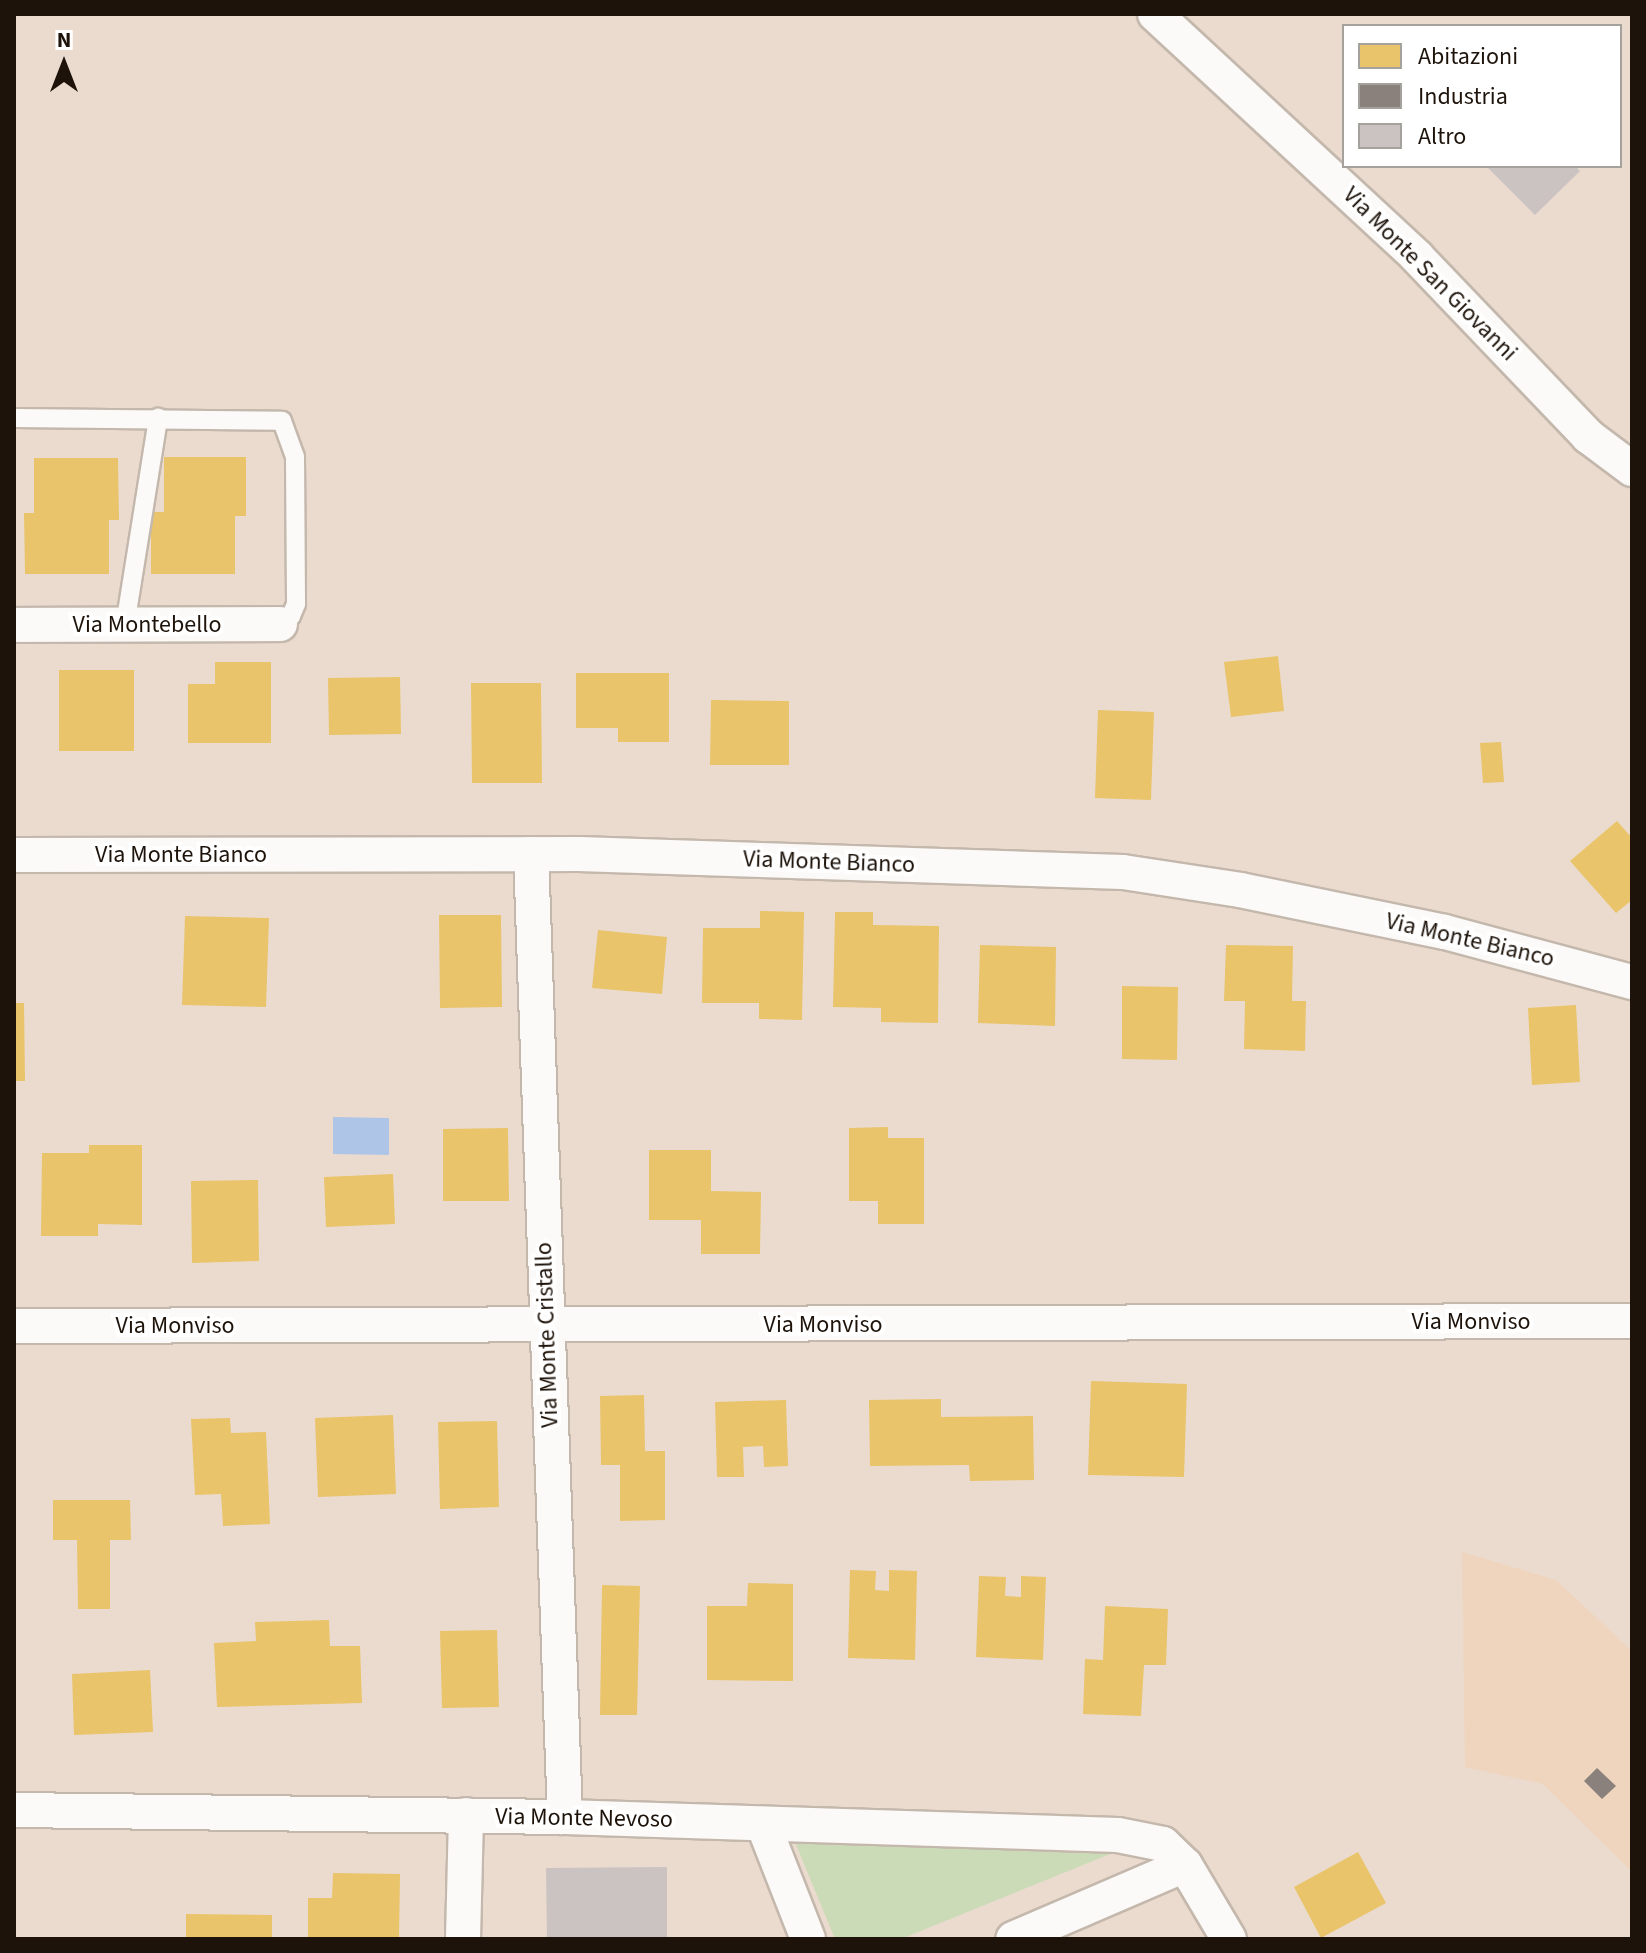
<!DOCTYPE html>
<style>
body{margin:0}
#map{position:relative;width:1646px;height:1953px;overflow:hidden;background:#ebdbce;font-family:"Source Sans 3",sans-serif}
div>[style]{position:absolute}
.built>*{inset:0;background:#efd4be}
.green>*{inset:0;background:#cbdbb7}
.water>*{inset:0;background:#afc5e8}
.homes>*{inset:0;background:#e9c46a}
.industry>*{inset:0;background:#8a817c}
.building>*{inset:0;background:#cbc2c2}
.roads{filter:drop-shadow(2px 0 #c4b8ad) drop-shadow(-2px 0 #c4b8ad) drop-shadow(0 2px #c4b8ad) drop-shadow(0 -2px #c4b8ad)}
.service>*{height:18px;margin:-9px;padding:0 9px;transform-origin:9px;border-radius:9px;background:#fcfaf8}
.minor>*{height:34px;margin:-17px;padding:0 17px;transform-origin:17px;border-radius:17px;background:#fcfaf8}
span{translate:-50% -50%;white-space:nowrap;text-align:center;line-height:1.15;-webkit-text-stroke:8px #fff;paint-order:stroke}
.street-label{font-size:24px;color:#1d130a}
.frame{position:absolute;inset:0;border:16px solid #1d130a;pointer-events:none}
.legend{position:absolute;left:1342px;top:24px;width:280px;height:144px;box-sizing:border-box;background:#fff;border:2px solid #a5a19d;margin:0;padding:10px 14px;list-style:none;font-size:24px;color:#1d130a}
.legend li{display:flex;align-items:center;gap:16px;height:40px}
.legend b{width:40px;border:2px solid #a5a19d}
.north{position:absolute;left:24px;top:24px;width:80px;height:80px;-webkit-text-stroke:6px #fff;paint-order:stroke;rotate:0deg;font-size:22px;font-weight:700;line-height:32px;text-align:center;color:#1d130a}
.north::after{content:'';display:block;margin:auto;width:28px;height:36px;background:#1d130a;clip-path:polygon(50% 0,100% 100%,50% 72%,0 100%)}
</style>
<div id="map">
<div class="built">
<div style="clip-path:polygon(1462px 1552px,1556px 1580px,1632px 1651px,1632px 1872px,1543px 1784px,1465px 1767px)"></div>
</div>
<div class="green">
<div style="clip-path:polygon(792px 1835px,1120px 1850px,901px 1939px,835px 1939px)"></div>
</div>
<div class="water">
<div style="clip-path:polygon(333px 1117px,389px 1118px,389px 1155px,333px 1154px)"></div>
</div>
<div class="homes">
<div style="clip-path:polygon(164px 457px,246px 457px,246px 516px,235px 516px,235px 574px,151px 574px,151px 512px,164px 512px)"></div>
<div style="clip-path:polygon(34px 458px,118px 458px,119px 520px,109px 520px,109px 574px,25px 574px,24px 513px,34px 513px)"></div>
<div style="clip-path:polygon(1278px 656px,1284px 711px,1231px 717px,1224px 662px)"></div>
<div style="clip-path:polygon(215px 662px,271px 662px,271px 743px,188px 743px,188px 684px,215px 684px)"></div>
<div style="clip-path:polygon(59px 670px,134px 670px,134px 751px,59px 751px)"></div>
<div style="clip-path:polygon(576px 673px,669px 673px,669px 742px,618px 742px,618px 728px,576px 728px)"></div>
<div style="clip-path:polygon(400px 677px,401px 734px,329px 735px,328px 678px)"></div>
<div style="clip-path:polygon(471px 683px,541px 683px,542px 783px,472px 783px)"></div>
<div style="clip-path:polygon(711px 700px,789px 701px,789px 765px,710px 765px)"></div>
<div style="clip-path:polygon(1098px 710px,1154px 712px,1151px 800px,1095px 798px)"></div>
<div style="clip-path:polygon(1501px 742px,1504px 782px,1483px 783px,1480px 743px)"></div>
<div style="clip-path:polygon(1617px 821px,1632px 838px,1632px 900px,1616px 913px,1570px 861px)"></div>
<div style="clip-path:polygon(760px 911px,804px 912px,802px 1020px,759px 1019px,759px 1003px,702px 1003px,703px 928px,760px 928px)"></div>
<div style="clip-path:polygon(835px 912px,873px 912px,873px 925px,939px 926px,938px 1023px,881px 1022px,881px 1008px,833px 1007px)"></div>
<div style="clip-path:polygon(439px 915px,501px 915px,502px 1007px,440px 1008px)"></div>
<div style="clip-path:polygon(185px 916px,269px 918px,266px 1007px,182px 1005px)"></div>
<div style="clip-path:polygon(598px 930px,667px 937px,662px 994px,592px 988px)"></div>
<div style="clip-path:polygon(980px 945px,1056px 947px,1055px 1026px,978px 1023px)"></div>
<div style="clip-path:polygon(1226px 945px,1293px 946px,1292px 1001px,1306px 1001px,1305px 1051px,1244px 1049px,1245px 1001px,1224px 1001px)"></div>
<div style="clip-path:polygon(1122px 986px,1178px 987px,1177px 1060px,1122px 1059px)"></div>
<div style="clip-path:polygon(14px 1003px,24px 1003px,25px 1081px,14px 1081px)"></div>
<div style="clip-path:polygon(1576px 1005px,1580px 1082px,1532px 1085px,1528px 1008px)"></div>
<div style="clip-path:polygon(888px 1127px,888px 1138px,924px 1138px,924px 1224px,878px 1224px,878px 1201px,849px 1201px,849px 1128px)"></div>
<div style="clip-path:polygon(508px 1128px,509px 1201px,443px 1201px,443px 1129px)"></div>
<div style="clip-path:polygon(89px 1145px,142px 1145px,142px 1225px,98px 1224px,98px 1236px,41px 1236px,42px 1153px,89px 1153px)"></div>
<div style="clip-path:polygon(649px 1150px,711px 1150px,711px 1191px,761px 1192px,760px 1254px,701px 1254px,701px 1220px,649px 1220px)"></div>
<div style="clip-path:polygon(393px 1174px,395px 1224px,326px 1227px,324px 1177px)"></div>
<div style="clip-path:polygon(258px 1180px,259px 1261px,192px 1263px,191px 1181px)"></div>
<div style="clip-path:polygon(1091px 1381px,1187px 1384px,1184px 1477px,1088px 1475px)"></div>
<div style="clip-path:polygon(644px 1395px,645px 1451px,665px 1451px,665px 1520px,620px 1521px,620px 1465px,601px 1465px,600px 1396px)"></div>
<div style="clip-path:polygon(941px 1399px,941px 1417px,1033px 1416px,1034px 1480px,970px 1481px,969px 1465px,870px 1466px,869px 1400px)"></div>
<div style="clip-path:polygon(786px 1400px,788px 1466px,764px 1467px,763px 1446px,743px 1447px,744px 1477px,717px 1477px,715px 1402px)"></div>
<div style="clip-path:polygon(393px 1415px,396px 1494px,318px 1497px,315px 1418px)"></div>
<div style="clip-path:polygon(230px 1418px,231px 1433px,266px 1432px,270px 1524px,223px 1526px,221px 1494px,195px 1495px,191px 1419px)"></div>
<div style="clip-path:polygon(497px 1421px,499px 1507px,440px 1509px,438px 1422px)"></div>
<div style="clip-path:polygon(53px 1500px,130px 1500px,131px 1540px,110px 1540px,110px 1609px,78px 1609px,77px 1540px,53px 1540px)"></div>
<div style="clip-path:polygon(850px 1570px,876px 1571px,875px 1590px,889px 1591px,889px 1570px,917px 1571px,915px 1660px,848px 1658px)"></div>
<div style="clip-path:polygon(979px 1576px,1006px 1577px,1005px 1596px,1021px 1597px,1021px 1576px,1046px 1577px,1043px 1660px,976px 1657px)"></div>
<div style="clip-path:polygon(748px 1583px,793px 1584px,793px 1681px,707px 1680px,707px 1606px,747px 1606px)"></div>
<div style="clip-path:polygon(602px 1585px,640px 1586px,637px 1715px,600px 1715px)"></div>
<div style="clip-path:polygon(1105px 1606px,1168px 1609px,1166px 1665px,1144px 1665px,1141px 1716px,1083px 1714px,1085px 1659px,1103px 1660px)"></div>
<div style="clip-path:polygon(329px 1620px,330px 1646px,360px 1646px,362px 1703px,217px 1707px,214px 1643px,256px 1641px,255px 1622px)"></div>
<div style="clip-path:polygon(497px 1630px,499px 1707px,442px 1708px,440px 1631px)"></div>
<div style="clip-path:polygon(150px 1670px,153px 1732px,74px 1735px,72px 1674px)"></div>
<div style="clip-path:polygon(1358px 1852px,1386px 1903px,1321px 1938px,1294px 1887px)"></div>
<div style="clip-path:polygon(333px 1873px,400px 1874px,399px 1939px,308px 1939px,308px 1898px,332px 1898px)"></div>
<div style="clip-path:polygon(186px 1914px,272px 1915px,272px 1939px,186px 1939px)"></div>
</div>
<div class="industry">
<div style="clip-path:polygon(1597px 1768px,1616px 1786px,1602px 1799px,1584px 1781px)"></div>
</div>
<div class="building">
<div style="clip-path:polygon(1486px 166px,1575px 166px,1580px 171px,1535px 215px)"></div>
<div style="clip-path:polygon(667px 1867px,667px 1939px,547px 1939px,546px 1868px)"></div>
</div>
<div class="roads">
<div class="service">
<div style="left:14px;top:418px;width:268px;rotate:0.6deg"></div>
<div style="left:282px;top:421px;width:38px;rotate:70deg"></div>
<div style="left:295px;top:457px;width:147px;rotate:89.6deg"></div>
<div style="left:296px;top:604px;width:13px;rotate:113deg"></div>
<div style="left:291px;top:616px;width:14px;rotate:144deg"></div>
<div style="left:125px;top:625px;width:210px;rotate:-80.9deg"></div>
</div>
<div class="minor">
<div style="left:1155px;top:14px;width:357px;rotate:42.8deg"></div>
<div style="left:1417px;top:257px;width:248px;rotate:46.3deg"></div>
<div style="left:1588px;top:436px;width:55px;rotate:36.9deg"></div>
<div style="left:14px;top:625px;width:266px;rotate:-0.2deg"></div>
<div style="left:531px;top:854px;width:964px;rotate:87.98deg"></div>
<div style="left:14px;top:855px;width:565px;rotate:-0.1deg"></div>
<div style="left:579px;top:854px;width:544px;rotate:1.9deg"></div>
<div style="left:1123px;top:872px;width:118px;rotate:8.7deg"></div>
<div style="left:1240px;top:890px;width:209px;rotate:11.6deg"></div>
<div style="left:1445px;top:932px;width:194px;rotate:15deg"></div>
<div style="left:14px;top:1326px;width:1618px;rotate:-0.18deg"></div>
<div style="left:14px;top:1810px;width:551px;rotate:0.73deg"></div>
<div style="left:565px;top:1817px;width:553px;rotate:1.86deg"></div>
<div style="left:1118px;top:1835px;width:46px;rotate:11.3deg"></div>
<div style="left:1163px;top:1844px;width:30px;rotate:44deg"></div>
<div style="left:1185px;top:1865px;width:187px;rotate:156.7deg"></div>
<div style="left:763px;top:1824px;width:123px;rotate:68.6deg"></div>
<div style="left:1185px;top:1865px;width:86px;rotate:59.3deg"></div>
<div style="left:463px;top:1939px;width:124px;rotate:-88.6deg"></div>
</div>
</div>
<div class="street-label">
<span style="left:1430px;top:274px;rotate:45deg">Via Monte San Giovanni</span>
<span style="left:147px;top:625px">Via Montebello</span>
<span style="left:181px;top:855px">Via Monte Bianco</span>
<span style="left:829px;top:862px;rotate:2deg">Via Monte Bianco</span>
<span style="left:1470px;top:940px;rotate:13deg">Via Monte Bianco</span>
<span style="left:1471px;top:1322px">Via Monviso</span>
<span style="left:823px;top:1325px">Via Monviso</span>
<span style="left:175px;top:1326px">Via Monviso</span>
<span style="left:547px;top:1335px;rotate:-92deg">Via Monte Cristallo</span>
<span style="left:584px;top:1818px;rotate:1deg">Via Monte Nevoso</span>
</div>
<div class="frame"></div>
<ul class="legend">
<li><b style="height:22px;background:#e9c46a"></b>Abitazioni</li>
<li><b style="height:22px;background:#8a817c"></b>Industria</li>
<li><b style="height:22px;background:#cbc2c2"></b>Altro</li>
</ul>
<div class="north">N</div>
</div>
